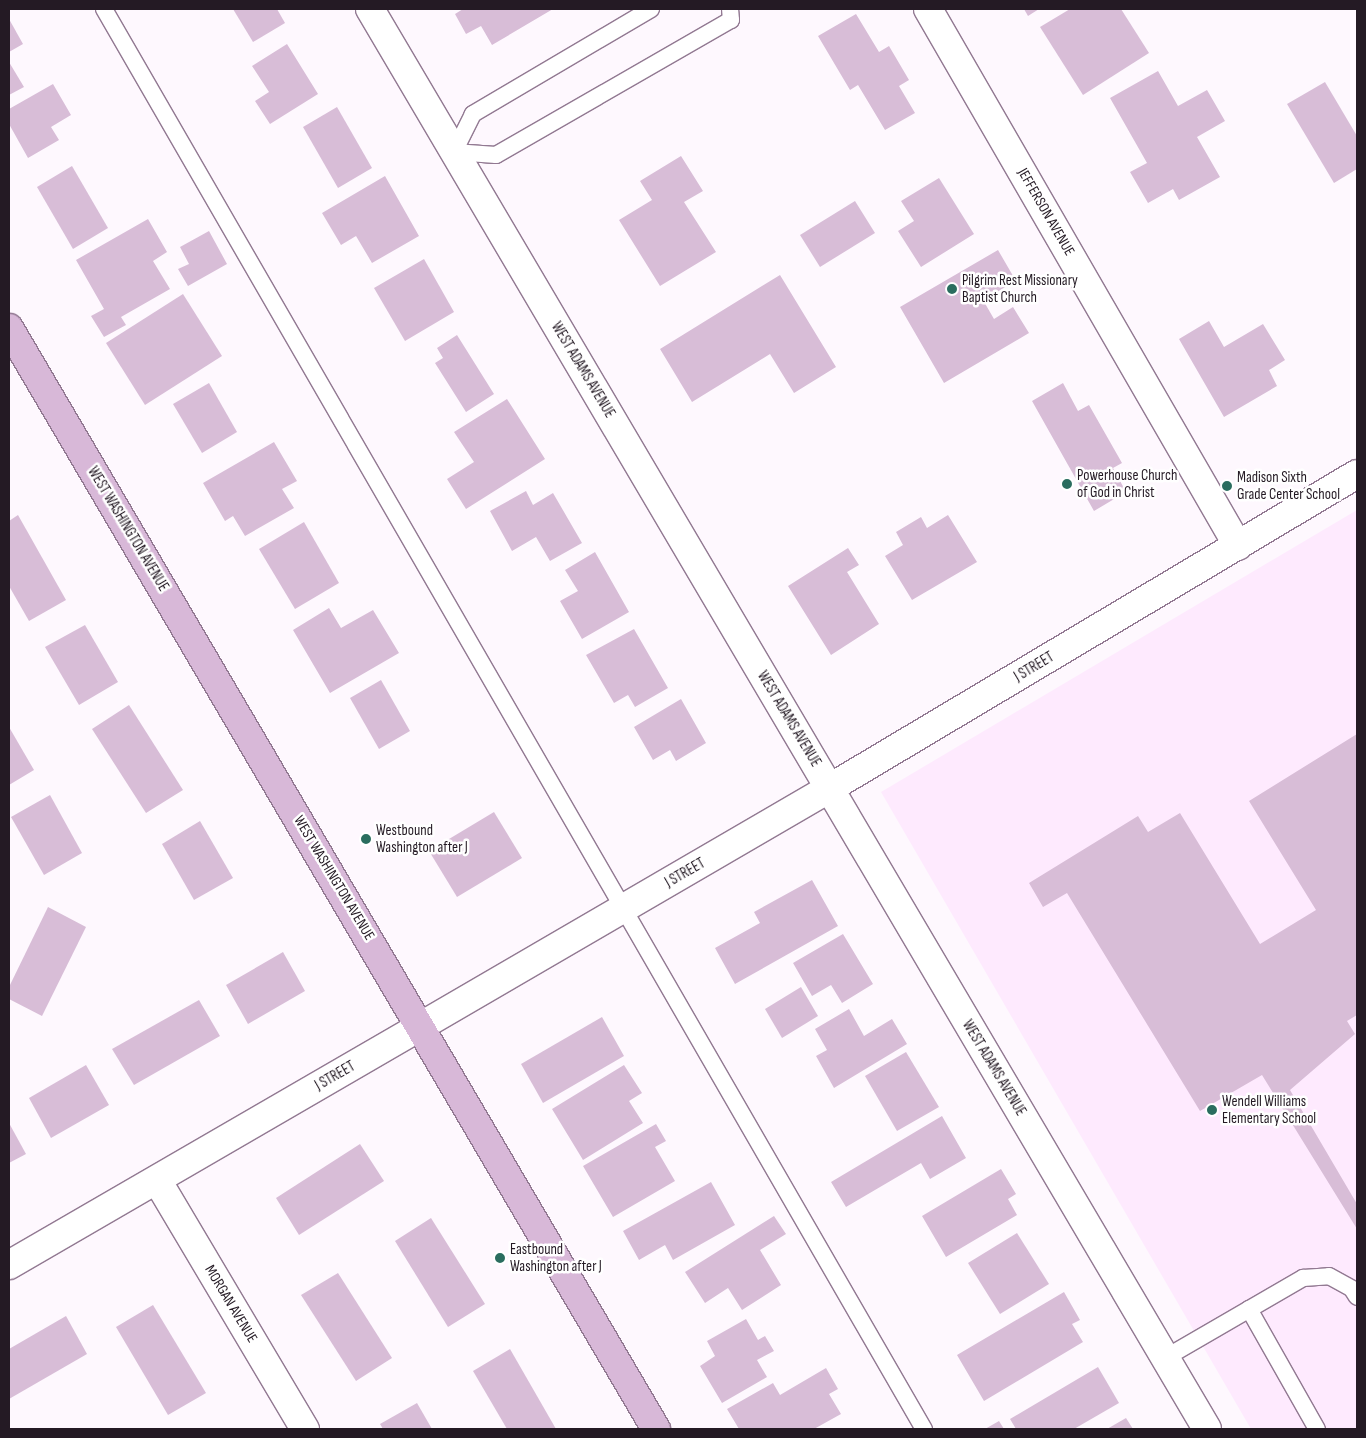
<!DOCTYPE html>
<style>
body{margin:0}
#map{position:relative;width:1366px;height:1438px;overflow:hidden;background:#fef8fe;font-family:"Sofia Sans Condensed",sans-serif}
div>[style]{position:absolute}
.built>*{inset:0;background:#feeafe}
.building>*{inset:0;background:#d8bdd7}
.roads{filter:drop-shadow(1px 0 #927992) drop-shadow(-1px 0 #927992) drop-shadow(0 1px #927992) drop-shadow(0 -1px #927992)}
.service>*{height:16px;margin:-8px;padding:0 8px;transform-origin:8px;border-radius:8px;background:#fff}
.minor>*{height:28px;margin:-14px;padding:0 14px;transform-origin:14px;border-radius:14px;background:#fff}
.tertiary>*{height:28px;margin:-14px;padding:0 14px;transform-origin:14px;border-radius:14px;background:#fff}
.primary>*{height:28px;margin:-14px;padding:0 14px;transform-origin:14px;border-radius:14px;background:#d8b8d8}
.dots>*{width:14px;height:14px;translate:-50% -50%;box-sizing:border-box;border:2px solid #fff;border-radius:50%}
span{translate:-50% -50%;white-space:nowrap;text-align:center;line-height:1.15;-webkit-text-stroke:5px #fff;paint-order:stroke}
.street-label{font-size:15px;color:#241a24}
.poi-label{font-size:15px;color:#241a24}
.left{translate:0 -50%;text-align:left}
.frame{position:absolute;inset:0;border:10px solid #241a24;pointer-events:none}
</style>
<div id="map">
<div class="built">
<div style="clip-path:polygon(1357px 510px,1357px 1429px,1251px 1429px,881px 792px)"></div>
</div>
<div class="building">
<div style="clip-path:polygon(233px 9px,277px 9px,285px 23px,253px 42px)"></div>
<div style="clip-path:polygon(463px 9px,553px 9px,492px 45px,481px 26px,466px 34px,455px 14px)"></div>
<div style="clip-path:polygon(1024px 9px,1039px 9px,1028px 16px)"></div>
<div style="clip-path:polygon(1070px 9px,1121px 9px,1149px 53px,1083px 95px,1040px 27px)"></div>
<div style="clip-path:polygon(856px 14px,879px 52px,889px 46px,909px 80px,899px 86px,915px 113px,885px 130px,858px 85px,850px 90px,818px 36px)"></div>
<div style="clip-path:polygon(9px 19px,23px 44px,9px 52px)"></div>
<div style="clip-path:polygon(287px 44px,318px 94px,270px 124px,255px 101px,269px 92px,252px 66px)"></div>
<div style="clip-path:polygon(9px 62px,24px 87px,9px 95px)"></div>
<div style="clip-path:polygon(1158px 71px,1178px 106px,1207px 90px,1225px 121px,1197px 137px,1220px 177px,1179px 200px,1173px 189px,1148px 203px,1130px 172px,1147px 163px,1110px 98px)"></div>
<div style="clip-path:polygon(1325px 82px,1357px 136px,1357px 169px,1334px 183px,1287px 104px)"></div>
<div style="clip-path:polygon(53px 84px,71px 115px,51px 127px,59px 140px,28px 158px,9px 124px,9px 109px)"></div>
<div style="clip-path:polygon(337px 107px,372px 168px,338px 188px,303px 127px)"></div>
<div style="clip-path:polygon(681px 156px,703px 191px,684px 202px,716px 252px,660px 286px,619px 220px,652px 200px,640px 181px)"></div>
<div style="clip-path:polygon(72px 166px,108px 228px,73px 249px,37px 187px)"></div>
<div style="clip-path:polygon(385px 176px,419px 236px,372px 263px,356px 236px,341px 245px,322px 213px)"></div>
<div style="clip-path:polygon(939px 178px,974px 234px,921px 267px,898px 231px,914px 221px,901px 201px)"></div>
<div style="clip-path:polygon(855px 201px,875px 233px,820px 267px,800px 235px)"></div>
<div style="clip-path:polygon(148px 219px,167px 252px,153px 261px,170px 289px,121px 317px,126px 325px,104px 337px,91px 316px,104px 309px,76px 260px)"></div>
<div style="clip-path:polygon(209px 231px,227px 264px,188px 286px,178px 269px,189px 264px,180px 247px)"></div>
<div style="clip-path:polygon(998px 250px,1016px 281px,983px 300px,994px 319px,1013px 307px,1029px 333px,944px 383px,900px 307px)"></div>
<div style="clip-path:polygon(424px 259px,454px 312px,405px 341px,374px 288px)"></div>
<div style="clip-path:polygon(780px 275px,836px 367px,794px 393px,770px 354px,692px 402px,660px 349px)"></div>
<div style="clip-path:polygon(183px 294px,222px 356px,145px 405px,106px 343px)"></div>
<div style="clip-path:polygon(1209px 321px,1224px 347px,1263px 324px,1285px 360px,1269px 370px,1277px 386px,1224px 417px,1179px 339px)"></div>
<div style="clip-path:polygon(457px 335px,494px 394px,466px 412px,435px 363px,443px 358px,437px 348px)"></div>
<div style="clip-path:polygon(209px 383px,237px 432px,202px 453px,173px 404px)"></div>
<div style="clip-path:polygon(1063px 383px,1078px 411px,1089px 405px,1122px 463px,1113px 468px,1126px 492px,1094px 511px,1032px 401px)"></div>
<div style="clip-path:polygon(507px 399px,545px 459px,466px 509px,447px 479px,474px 462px,454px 432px)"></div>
<div style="clip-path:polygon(274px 442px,297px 481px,282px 489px,294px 508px,245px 536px,233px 516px,225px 521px,203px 483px)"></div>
<div style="clip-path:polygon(526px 491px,533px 505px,553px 493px,582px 543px,550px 561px,536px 537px,512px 551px,490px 511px)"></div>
<div style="clip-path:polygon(18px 515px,66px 600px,29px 621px,9px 586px,9px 521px)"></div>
<div style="clip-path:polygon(948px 515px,977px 562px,912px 600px,885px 556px,903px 545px,896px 532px,921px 517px,927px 528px)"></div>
<div style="clip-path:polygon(304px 522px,339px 583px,295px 609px,259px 549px)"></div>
<div style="clip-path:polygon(848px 548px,859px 565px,847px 572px,879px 624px,831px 655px,788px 586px)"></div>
<div style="clip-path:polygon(595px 552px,629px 612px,582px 639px,560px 601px,578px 591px,565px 570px)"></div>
<div style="clip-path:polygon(329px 608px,341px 628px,373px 610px,399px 653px,330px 693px,293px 630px)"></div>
<div style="clip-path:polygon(85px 625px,118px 682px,79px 705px,45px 647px)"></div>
<div style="clip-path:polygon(634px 629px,668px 688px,635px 707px,628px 695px,614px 703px,586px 655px)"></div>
<div style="clip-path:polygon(381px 680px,410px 731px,379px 749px,350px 698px)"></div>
<div style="clip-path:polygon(681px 699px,706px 743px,676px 761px,670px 750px,653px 760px,634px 727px)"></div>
<div style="clip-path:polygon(129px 705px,183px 790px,146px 813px,92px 729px)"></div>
<div style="clip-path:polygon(9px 727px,34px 770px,9px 785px)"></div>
<div style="clip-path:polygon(1357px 734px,1357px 1015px,1347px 1021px,1355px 1034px,1290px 1090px,1357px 1204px,1357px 1229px,1262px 1075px,1200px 1111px,1067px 893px,1043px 907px,1029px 883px,1138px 816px,1148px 832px,1180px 813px,1260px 944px,1316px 910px,1249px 801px)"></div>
<div style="clip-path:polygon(50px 795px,82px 853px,44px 875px,11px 817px)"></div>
<div style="clip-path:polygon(494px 812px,522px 858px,457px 897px,429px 851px)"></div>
<div style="clip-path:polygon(200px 821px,233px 878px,194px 900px,162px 844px)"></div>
<div style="clip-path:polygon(812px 880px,838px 926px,735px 984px,715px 948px,760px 923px,754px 912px)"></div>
<div style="clip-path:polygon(48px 907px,86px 927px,42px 1016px,9px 999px,9px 987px)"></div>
<div style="clip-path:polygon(843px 934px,873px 984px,842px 1003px,831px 985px,812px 996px,793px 963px)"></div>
<div style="clip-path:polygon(283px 952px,305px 991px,248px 1024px,226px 985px)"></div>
<div style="clip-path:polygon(801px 987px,818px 1016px,782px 1038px,765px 1009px)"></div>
<div style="clip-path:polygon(199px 1000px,220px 1036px,134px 1085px,112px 1049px)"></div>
<div style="clip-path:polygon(849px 1009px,864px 1036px,892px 1019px,907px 1044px,834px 1088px,816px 1056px,827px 1050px,815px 1029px)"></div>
<div style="clip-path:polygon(602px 1017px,624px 1056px,543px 1103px,521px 1064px)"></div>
<div style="clip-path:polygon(906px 1052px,939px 1107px,897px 1131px,865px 1076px)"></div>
<div style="clip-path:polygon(86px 1065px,109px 1105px,51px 1138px,29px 1098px)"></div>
<div style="clip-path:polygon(624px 1065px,642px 1093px,629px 1101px,643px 1123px,583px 1160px,552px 1109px)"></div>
<div style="clip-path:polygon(942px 1116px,966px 1158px,930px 1179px,921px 1163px,846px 1207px,831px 1182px)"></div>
<div style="clip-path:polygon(9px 1123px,26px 1154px,9px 1163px)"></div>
<div style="clip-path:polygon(656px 1124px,666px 1141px,655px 1147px,675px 1181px,613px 1217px,583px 1166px)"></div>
<div style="clip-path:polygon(360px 1144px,384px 1181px,299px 1235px,276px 1198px)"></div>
<div style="clip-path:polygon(1001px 1169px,1016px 1194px,1008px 1199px,1017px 1215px,946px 1257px,922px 1216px)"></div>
<div style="clip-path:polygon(711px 1182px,735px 1225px,673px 1260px,665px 1245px,639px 1260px,623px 1231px)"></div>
<div style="clip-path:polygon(774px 1216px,786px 1234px,760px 1250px,781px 1285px,742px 1310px,728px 1288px,705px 1303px,685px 1272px)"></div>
<div style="clip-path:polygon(431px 1218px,485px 1304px,448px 1327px,395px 1241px)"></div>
<div style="clip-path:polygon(1017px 1233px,1049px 1284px,1000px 1314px,968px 1263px)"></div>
<div style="clip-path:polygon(338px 1273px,392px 1358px,356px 1381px,301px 1295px)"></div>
<div style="clip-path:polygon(1064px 1292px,1080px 1320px,1072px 1324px,1083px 1342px,984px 1401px,957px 1355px)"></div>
<div style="clip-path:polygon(153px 1305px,206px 1393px,168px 1415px,116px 1327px)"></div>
<div style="clip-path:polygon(66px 1316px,87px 1354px,9px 1399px,9px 1349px)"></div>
<div style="clip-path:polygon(746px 1319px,758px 1340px,765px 1336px,774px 1351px,757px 1360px,767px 1377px,722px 1403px,700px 1366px,715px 1356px,707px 1341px)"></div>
<div style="clip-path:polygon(510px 1349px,556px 1429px,507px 1429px,473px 1371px)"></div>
<div style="clip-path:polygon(1098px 1367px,1119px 1403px,1074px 1429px,1016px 1429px,1010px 1419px)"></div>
<div style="clip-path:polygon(826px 1368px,838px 1389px,829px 1394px,841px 1414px,814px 1429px,739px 1429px,727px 1409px,773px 1383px,780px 1395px)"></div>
<div style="clip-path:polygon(417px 1403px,432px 1429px,383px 1429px,380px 1424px)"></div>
<div style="clip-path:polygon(1126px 1418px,1133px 1429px,1107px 1429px)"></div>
<div style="clip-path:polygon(999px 1421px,1004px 1429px,985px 1429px)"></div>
</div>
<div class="roads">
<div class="service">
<div style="left:104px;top:9px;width:1640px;rotate:60deg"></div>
<div style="left:651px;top:9px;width:207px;rotate:149.5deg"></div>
<div style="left:473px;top:114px;width:42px;rotate:116.6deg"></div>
<div style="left:454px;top:152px;width:42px;rotate:4.1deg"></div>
<div style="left:496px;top:155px;width:271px;rotate:-29.9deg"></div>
<div style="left:731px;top:20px;width:11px;rotate:-95deg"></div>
<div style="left:1249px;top:1309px;width:138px;rotate:60.5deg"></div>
<div style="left:1165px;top:1358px;width:160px;rotate:-30.1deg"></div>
<div style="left:1303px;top:1278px;width:26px;rotate:-4deg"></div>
<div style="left:1329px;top:1276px;width:26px;rotate:29deg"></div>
<div style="left:1352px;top:1289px;width:9px;rotate:58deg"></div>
</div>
<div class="minor">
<div style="left:370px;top:9px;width:1648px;rotate:59.48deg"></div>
<div style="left:928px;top:9px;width:620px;rotate:60deg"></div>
<div style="left:157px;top:1180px;width:290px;rotate:59.3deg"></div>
<div style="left:9px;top:1265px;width:476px;rotate:-30.1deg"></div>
</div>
<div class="tertiary">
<div style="left:421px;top:1026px;width:473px;rotate:-30.2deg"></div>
<div style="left:830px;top:788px;width:613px;rotate:-30.79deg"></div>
</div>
<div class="primary">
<div style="left:9px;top:328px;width:1277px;rotate:59.56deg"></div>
</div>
</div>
<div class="dots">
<div style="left:952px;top:289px;background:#2a6d5f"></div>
<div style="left:1067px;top:484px;background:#2a6d5f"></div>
<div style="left:1227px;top:486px;background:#2a6d5f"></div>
<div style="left:366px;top:839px;background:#2a6d5f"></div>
<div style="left:1212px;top:1110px;background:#2a6d5f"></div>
<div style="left:500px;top:1258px;background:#2a6d5f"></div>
</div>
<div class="street-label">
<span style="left:1046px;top:212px;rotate:60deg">JEFFERSON AVENUE</span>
<span style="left:583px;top:370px;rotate:59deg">WEST ADAMS AVENUE</span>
<span style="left:128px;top:529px;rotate:59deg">WEST WASHINGTON AVENUE</span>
<span style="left:1034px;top:667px;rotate:-31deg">J STREET</span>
<span style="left:789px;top:719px;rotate:59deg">WEST ADAMS AVENUE</span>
<span style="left:685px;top:873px;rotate:-30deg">J STREET</span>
<span style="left:334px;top:878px;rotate:59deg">WEST WASHINGTON AVENUE</span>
<span style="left:994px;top:1068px;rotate:59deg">WEST ADAMS AVENUE</span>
<span style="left:335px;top:1076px;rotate:-30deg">J STREET</span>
<span style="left:231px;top:1304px;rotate:59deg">MORGAN AVENUE</span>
</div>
<div class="poi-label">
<span class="left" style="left:962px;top:289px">Pilgrim Rest Missionary<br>Baptist Church</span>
<span class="left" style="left:1077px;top:484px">Powerhouse Church<br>of God in Christ</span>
<span class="left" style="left:1237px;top:486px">Madison Sixth<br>Grade Center School</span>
<span class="left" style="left:376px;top:839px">Westbound<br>Washington after J</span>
<span class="left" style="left:1222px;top:1110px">Wendell Williams<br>Elementary School</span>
<span class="left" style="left:510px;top:1258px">Eastbound<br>Washington after J</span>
</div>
<div class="frame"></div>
</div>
